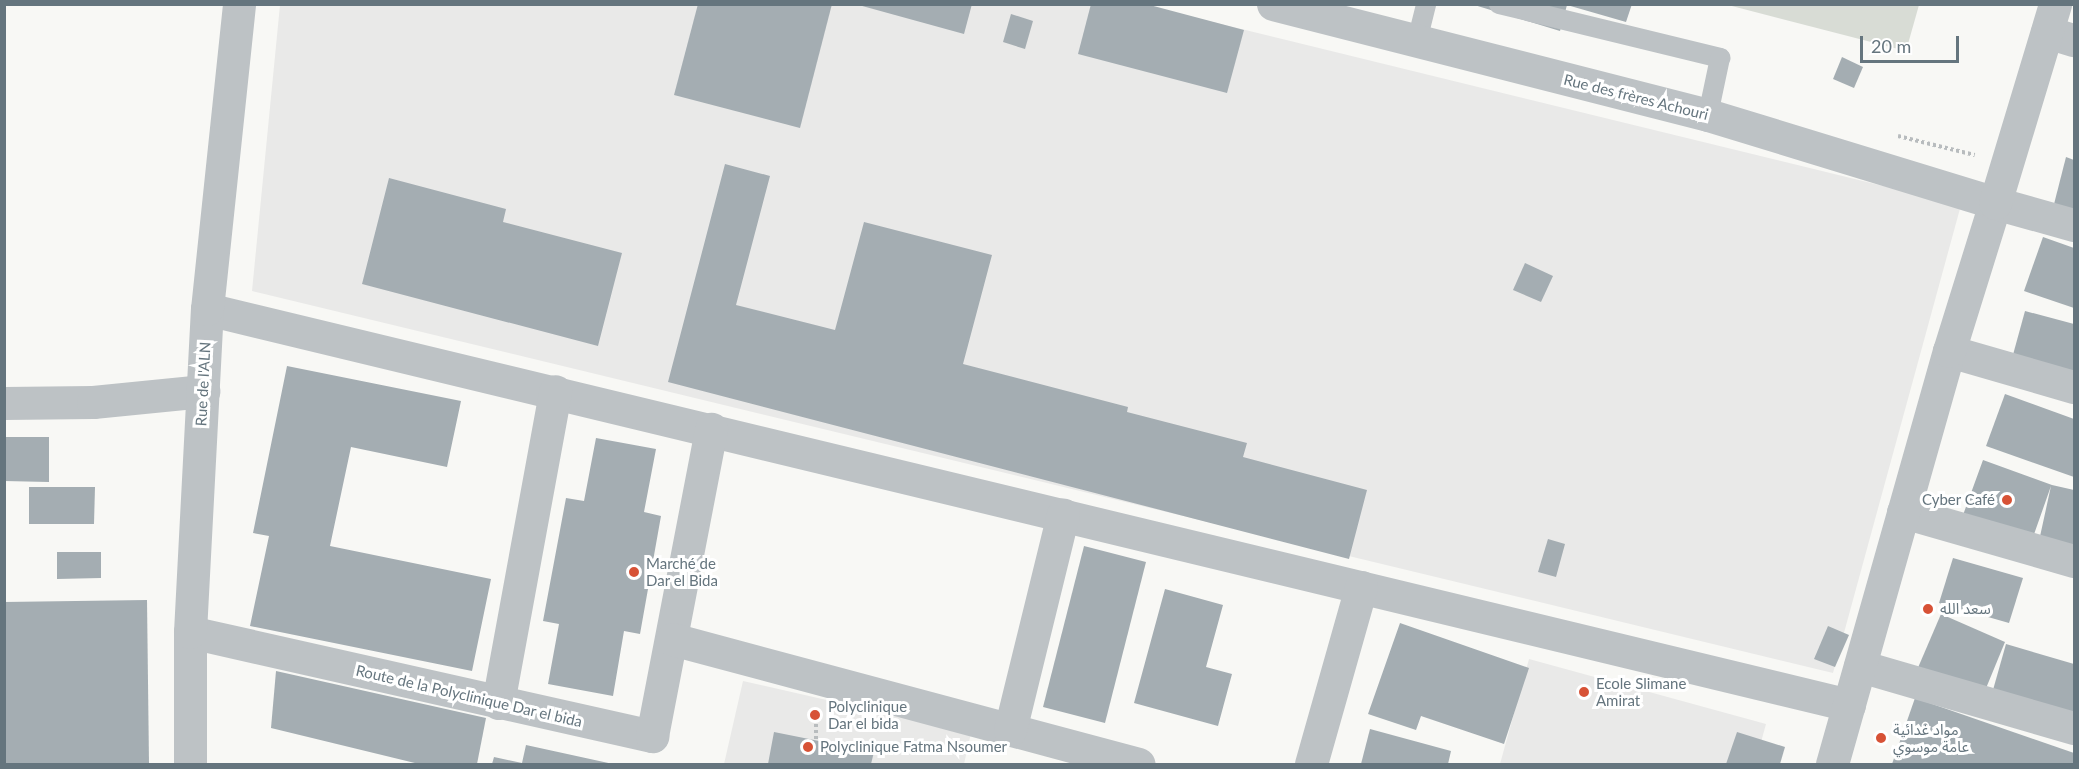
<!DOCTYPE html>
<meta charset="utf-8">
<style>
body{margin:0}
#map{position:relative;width:2079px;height:769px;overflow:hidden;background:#f8f8f5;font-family:Lato,"Noto Sans Arabic",sans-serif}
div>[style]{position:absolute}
.built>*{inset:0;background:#e9e9e8}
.green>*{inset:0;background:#d8dcd5}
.building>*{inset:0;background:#a4adb2}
.path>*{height:4px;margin-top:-2px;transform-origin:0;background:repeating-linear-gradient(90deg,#b8bcbe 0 3px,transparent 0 6px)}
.service>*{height:20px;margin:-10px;padding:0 10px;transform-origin:10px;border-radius:10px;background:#bdc2c5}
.minor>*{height:33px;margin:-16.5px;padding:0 16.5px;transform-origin:16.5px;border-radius:16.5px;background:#bdc2c5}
.tertiary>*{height:33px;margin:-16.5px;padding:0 16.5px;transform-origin:16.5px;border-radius:16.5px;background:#bdc2c5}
.dots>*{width:16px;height:16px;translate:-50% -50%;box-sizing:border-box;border:3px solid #fff;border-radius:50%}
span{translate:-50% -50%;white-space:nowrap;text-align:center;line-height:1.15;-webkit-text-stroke:6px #fff;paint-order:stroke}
.street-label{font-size:15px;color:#65757e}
.poi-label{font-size:15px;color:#65757e}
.right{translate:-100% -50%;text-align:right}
.left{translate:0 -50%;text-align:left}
.frame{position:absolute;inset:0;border:6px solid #65757e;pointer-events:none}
.scale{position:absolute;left:1860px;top:36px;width:99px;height:27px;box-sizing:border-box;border:3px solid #65757e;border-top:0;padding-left:8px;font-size:18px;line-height:21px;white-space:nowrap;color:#65757e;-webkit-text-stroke:4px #fff;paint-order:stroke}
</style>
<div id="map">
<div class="built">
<div style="clip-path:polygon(280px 5px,1143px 5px,1961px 205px,1833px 673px,252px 291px)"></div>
<div style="clip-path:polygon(1529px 659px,1766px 724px,1755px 764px,1500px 764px)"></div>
<div style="clip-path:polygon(743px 681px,971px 733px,964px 764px,724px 764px)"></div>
</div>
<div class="green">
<div style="clip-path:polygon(1728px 5px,1919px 5px,1906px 51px)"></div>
</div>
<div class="building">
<div style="clip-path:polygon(698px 4px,832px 4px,800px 128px,674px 95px)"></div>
<div style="clip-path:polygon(855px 4px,972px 4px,964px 34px)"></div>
<div style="clip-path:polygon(1091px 4px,1146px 4px,1244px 30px,1227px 93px,1078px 54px)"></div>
<div style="clip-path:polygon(1471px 4px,1632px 4px,1626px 22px,1567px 5px,1560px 31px)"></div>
<div style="clip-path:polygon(1011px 14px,1033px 21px,1025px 49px,1003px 42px)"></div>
<div style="clip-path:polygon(1842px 57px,1863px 67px,1854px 88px,1833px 79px)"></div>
<div style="clip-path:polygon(2066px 157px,2074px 160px,2074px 218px,2052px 212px)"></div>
<div style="clip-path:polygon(725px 164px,770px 176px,736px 305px,835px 330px,864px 222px,992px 255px,963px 364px,1128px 407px,1127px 412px,1247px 443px,1243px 457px,1367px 490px,1349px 559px,668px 382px)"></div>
<div style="clip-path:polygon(389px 178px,506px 209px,503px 222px,622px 253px,598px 346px,362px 284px)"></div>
<div style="clip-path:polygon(2043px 237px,2074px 248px,2074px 308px,2024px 291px)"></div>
<div style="clip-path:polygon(1525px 263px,1553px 276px,1541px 302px,1513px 290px)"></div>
<div style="clip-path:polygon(2025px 311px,2074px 324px,2074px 379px,2011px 362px)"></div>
<div style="clip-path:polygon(287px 366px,461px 401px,447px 467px,351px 447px,330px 546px,491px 579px,472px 671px,250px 626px,269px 536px,253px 533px)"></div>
<div style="clip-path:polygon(2005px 394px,2074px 419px,2074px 477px,1986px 446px)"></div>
<div style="clip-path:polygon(4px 437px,49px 437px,49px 482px,4px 481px)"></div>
<div style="clip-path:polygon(596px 438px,656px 449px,644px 512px,661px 516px,640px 634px,624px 631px,613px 696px,548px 684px,559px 624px,543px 621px,566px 498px,584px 501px)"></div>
<div style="clip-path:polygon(1983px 460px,2052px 485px,2074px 490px,2074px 549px,2039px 541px,2051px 486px,2032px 540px,1963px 515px)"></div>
<div style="clip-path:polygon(29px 487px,95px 487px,94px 524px,29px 524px)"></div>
<div style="clip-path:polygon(1548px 539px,1565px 544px,1556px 577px,1538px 572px)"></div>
<div style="clip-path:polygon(1084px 546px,1146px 562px,1105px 723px,1043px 707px)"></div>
<div style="clip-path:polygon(57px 552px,101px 552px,101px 578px,57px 579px)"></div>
<div style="clip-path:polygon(1953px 558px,2023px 578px,2009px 623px,1939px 603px)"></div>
<div style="clip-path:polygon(1165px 589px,1223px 605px,1206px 667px,1232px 674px,1218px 726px,1134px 703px)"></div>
<div style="clip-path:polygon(147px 600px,149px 764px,4px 764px,4px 602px)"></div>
<div style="clip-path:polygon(1941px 614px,2005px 642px,1982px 698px,1917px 670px)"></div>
<div style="clip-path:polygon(1400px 623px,1529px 668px,1504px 744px,1421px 716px,1416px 730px,1368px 714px)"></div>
<div style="clip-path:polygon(1828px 626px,1849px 635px,1835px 667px,1814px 659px)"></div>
<div style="clip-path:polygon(2006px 644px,2074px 664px,2074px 720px,1991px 697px)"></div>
<div style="clip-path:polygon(276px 671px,486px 718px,477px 764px,419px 764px,271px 728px)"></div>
<div style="clip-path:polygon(1915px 698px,2074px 753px,2074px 764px,1892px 764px)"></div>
<div style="clip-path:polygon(1370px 729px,1451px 751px,1448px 764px,1361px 764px)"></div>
<div style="clip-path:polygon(774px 732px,874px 752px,871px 764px,768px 764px)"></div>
<div style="clip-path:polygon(1737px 732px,1785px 747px,1780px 764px,1726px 764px)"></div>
<div style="clip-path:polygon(526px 745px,613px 764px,492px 764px,494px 757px,522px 763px)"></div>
</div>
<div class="path">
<div style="left:1898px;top:136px;width:79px;rotate:13.9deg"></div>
<div style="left:816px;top:712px;width:29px;rotate:90deg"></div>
</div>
<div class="service">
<div style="left:1499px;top:4px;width:228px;rotate:13.7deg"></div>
<div style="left:1720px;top:58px;width:58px;rotate:101.9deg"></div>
<div style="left:1417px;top:41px;width:38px;rotate:-76deg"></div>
</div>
<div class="minor">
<div style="left:2047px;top:32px;width:28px;rotate:17deg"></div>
<div style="left:207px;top:309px;width:1689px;rotate:13.56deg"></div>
<div style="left:1949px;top:351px;width:130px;rotate:16.1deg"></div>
<div style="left:4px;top:403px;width:89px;rotate:-0.6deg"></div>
<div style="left:93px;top:402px;width:111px;rotate:-5.7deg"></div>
<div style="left:1903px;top:512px;width:178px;rotate:16deg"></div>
<div style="left:190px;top:632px;width:474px;rotate:12.7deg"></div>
<div style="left:652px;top:736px;width:313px;rotate:-79.1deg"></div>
<div style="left:672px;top:639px;width:483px;rotate:15deg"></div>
<div style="left:1860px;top:666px;width:223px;rotate:16.2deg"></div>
<div style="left:498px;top:703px;width:317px;rotate:-79.6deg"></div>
<div style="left:1010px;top:730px;width:222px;rotate:-76.2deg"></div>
<div style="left:1311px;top:764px;width:184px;rotate:-74.2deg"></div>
<div style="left:1832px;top:764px;width:429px;rotate:-74.2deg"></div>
<div style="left:1949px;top:351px;width:155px;rotate:-72.7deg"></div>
<div style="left:1995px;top:203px;width:82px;rotate:15.6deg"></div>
</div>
<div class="tertiary">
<div style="left:1273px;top:4px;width:449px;rotate:14.3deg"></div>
<div style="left:1708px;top:115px;width:300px;rotate:17deg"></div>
<div style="left:1995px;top:203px;width:208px;rotate:-73.2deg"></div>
<div style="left:190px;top:764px;width:132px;rotate:-90deg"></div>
<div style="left:190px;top:632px;width:323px;rotate:-87deg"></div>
<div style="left:207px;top:309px;width:307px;rotate:-84deg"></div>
</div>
<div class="dots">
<div style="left:2007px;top:500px;background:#d75236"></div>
<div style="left:634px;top:572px;background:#d75236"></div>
<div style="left:1928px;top:609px;background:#d75236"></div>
<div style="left:1584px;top:692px;background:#d75236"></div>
<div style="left:815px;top:715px;background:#d75236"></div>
<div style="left:1881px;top:738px;background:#d75236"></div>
<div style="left:808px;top:747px;background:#d75236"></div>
</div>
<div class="street-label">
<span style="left:1636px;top:97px;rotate:14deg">Rue des frères Achouri</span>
<span style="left:203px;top:384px;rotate:-87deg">Rue de l'ALN</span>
<span style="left:469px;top:696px;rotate:13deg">Route de la Polyclinique Dar el bida</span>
</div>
<div class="poi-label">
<span class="right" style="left:1995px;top:500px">Cyber Café</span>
<span class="left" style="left:646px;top:572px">Marché de<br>Dar el Bida</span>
<span class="left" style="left:1940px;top:609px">سعد الله</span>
<span class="left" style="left:1596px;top:692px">Ecole Slimane<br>Amirat</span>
<span class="left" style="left:828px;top:715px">Polyclinique<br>Dar el bida</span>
<span class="left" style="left:1893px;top:738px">مواد غدائية<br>عامة موسوي</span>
<span class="left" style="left:820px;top:747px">Polyclinique Fatma Nsoumer</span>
</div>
<div class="frame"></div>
<div class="scale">20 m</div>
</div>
